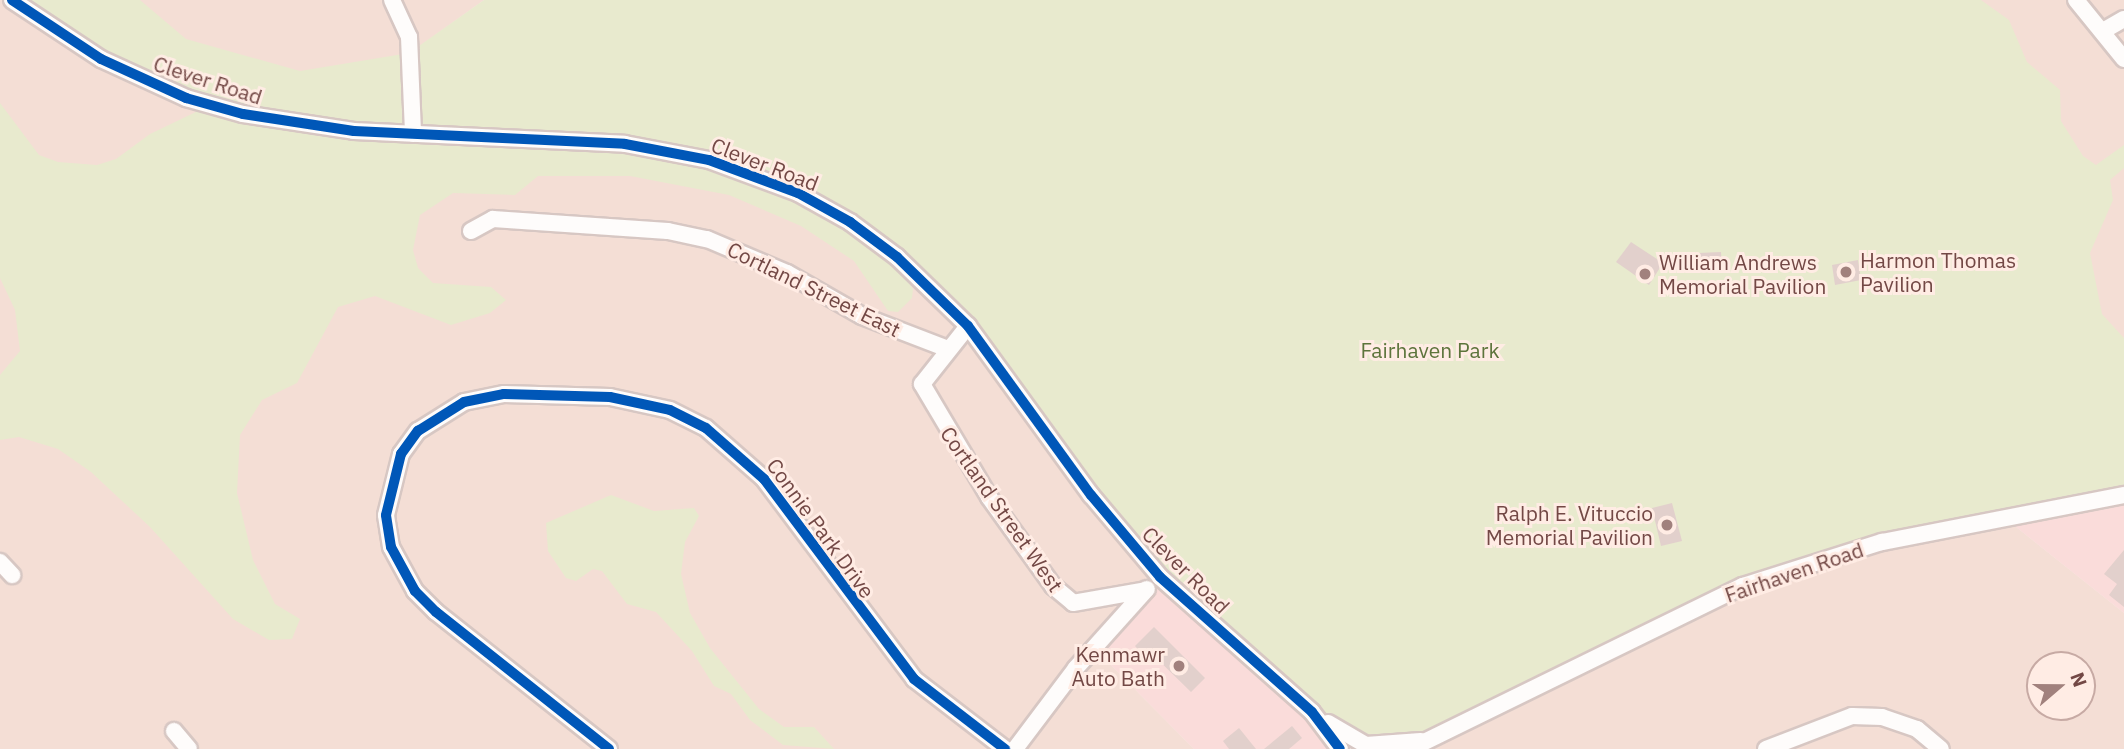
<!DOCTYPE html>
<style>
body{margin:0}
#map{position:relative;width:2124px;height:749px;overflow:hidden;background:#f6eae4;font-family:"IBM Plex Sans",sans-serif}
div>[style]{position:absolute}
.residential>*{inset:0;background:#f4ded5}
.commercial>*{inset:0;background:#fadcda}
.green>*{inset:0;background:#e8eace}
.building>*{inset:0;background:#e2d0cc}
.roads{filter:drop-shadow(2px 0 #d7c7c3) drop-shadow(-2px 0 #d7c7c3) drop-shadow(0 2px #d7c7c3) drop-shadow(0 -2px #d7c7c3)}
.minor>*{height:16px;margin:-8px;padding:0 8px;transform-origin:8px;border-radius:8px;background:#fefcfb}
.cycleway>*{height:10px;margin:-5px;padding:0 5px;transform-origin:5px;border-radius:5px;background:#0057b8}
.dots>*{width:19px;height:19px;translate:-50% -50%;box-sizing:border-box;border:4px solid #ffece4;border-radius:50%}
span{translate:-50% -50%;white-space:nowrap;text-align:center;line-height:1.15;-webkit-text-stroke:6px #ffece4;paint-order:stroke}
.street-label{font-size:21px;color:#734845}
.poi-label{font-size:21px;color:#734845}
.left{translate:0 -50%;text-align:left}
.right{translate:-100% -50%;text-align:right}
.park-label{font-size:21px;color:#5d743b}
.north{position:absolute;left:2026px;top:651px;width:70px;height:70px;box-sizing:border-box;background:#ffece4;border:2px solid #c7aaa4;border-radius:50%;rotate:70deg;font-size:19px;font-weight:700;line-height:28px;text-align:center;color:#734845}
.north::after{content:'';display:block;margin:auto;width:24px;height:32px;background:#a1817d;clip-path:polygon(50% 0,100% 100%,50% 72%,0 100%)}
</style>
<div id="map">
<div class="residential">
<div style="clip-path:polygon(0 0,484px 0,410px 53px,798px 193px,939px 295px,1160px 577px,1094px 648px,1194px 749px,0 749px)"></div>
<div style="clip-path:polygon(1953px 0,2124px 0,2124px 353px,2045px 252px,2112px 200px)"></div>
<div style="clip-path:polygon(evenodd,2001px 515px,2124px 613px,2124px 749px,1410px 749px,1743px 586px,2001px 515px,2040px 665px,2082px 665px,2082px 707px,2040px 707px,2040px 665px)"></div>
</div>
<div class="commercial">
<div style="clip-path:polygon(2124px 495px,2124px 613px,2001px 515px)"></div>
<div style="clip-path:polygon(1160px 577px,1340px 749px,1194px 749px,1094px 648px)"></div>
</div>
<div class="green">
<div style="clip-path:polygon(15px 0,140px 0,186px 39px,300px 71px,409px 53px,484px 0,1981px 0,2009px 20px,2027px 62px,2060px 90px,2061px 121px,2083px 156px,2096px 165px,2124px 145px,2124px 168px,2110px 180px,2113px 200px,2090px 253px,2102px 314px,2124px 338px,2124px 495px,1811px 563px,1463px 722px,1389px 748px,1342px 733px,1160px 577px,939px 295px,798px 193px,625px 144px,298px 123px,145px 80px)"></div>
<div style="clip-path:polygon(0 103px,39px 155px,58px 162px,97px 165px,116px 159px,150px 134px,200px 110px,298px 126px,581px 142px,708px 165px,797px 197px,894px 260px,913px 289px,912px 298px,898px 312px,888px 311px,854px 261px,801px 226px,729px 195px,630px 176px,538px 176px,515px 195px,453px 193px,420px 215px,413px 250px,418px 268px,433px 283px,491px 287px,506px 300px,490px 313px,451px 325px,375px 296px,338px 307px,297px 383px,262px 400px,240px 435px,237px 493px,253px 560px,275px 604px,300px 619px,292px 639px,269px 640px,233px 619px,150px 527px,91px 472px,58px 449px,19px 437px,0 440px,0 375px,20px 351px,15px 310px,0 278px)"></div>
<div style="clip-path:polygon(611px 495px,654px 511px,694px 508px,699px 516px,685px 542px,681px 574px,690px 613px,710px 648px,759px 709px,784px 727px,814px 727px,834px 749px,783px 745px,750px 720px,731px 694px,714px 686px,692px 651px,656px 612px,627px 604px,602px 571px,593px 569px,576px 581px,566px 578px,548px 551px,546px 523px)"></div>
</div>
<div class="building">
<div style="clip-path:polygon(1631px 242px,1663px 263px,1649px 285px,1616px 262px)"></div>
<div style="clip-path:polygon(1721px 252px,1722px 267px,1699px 269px,1698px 253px)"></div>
<div style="clip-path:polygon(1858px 260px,1861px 280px,1835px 285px,1832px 265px)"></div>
<div style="clip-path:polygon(1672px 503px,1682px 541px,1661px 546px,1652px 508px)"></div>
<div style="clip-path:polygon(2124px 550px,2124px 607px,2109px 595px,2117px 584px,2104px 574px)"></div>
<div style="clip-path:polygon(1154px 627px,1205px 678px,1191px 692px,1148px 650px,1143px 655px,1135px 646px)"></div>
<div style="clip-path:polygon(1292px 726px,1302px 738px,1289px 749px,1264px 749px)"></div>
<div style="clip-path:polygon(1239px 728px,1256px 749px,1229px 749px,1223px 741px)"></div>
</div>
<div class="roads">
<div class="minor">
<div style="left:12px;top:0;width:107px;rotate:33.5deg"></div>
<div style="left:101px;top:59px;width:94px;rotate:24.6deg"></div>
<div style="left:186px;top:98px;width:59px;rotate:15.7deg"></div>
<div style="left:243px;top:114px;width:112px;rotate:8.7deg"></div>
<div style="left:354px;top:131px;width:271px;rotate:2.7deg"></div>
<div style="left:625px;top:144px;width:86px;rotate:10.8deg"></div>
<div style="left:709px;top:160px;width:95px;rotate:20.3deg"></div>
<div style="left:798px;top:193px;width:60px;rotate:29.1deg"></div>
<div style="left:850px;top:222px;width:59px;rotate:36.7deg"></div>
<div style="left:897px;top:257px;width:99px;rotate:44.2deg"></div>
<div style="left:968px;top:326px;width:209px;rotate:54deg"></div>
<div style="left:1091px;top:495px;width:107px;rotate:49.9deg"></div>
<div style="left:1160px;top:577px;width:203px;rotate:41.6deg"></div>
<div style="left:1312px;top:712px;width:46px;rotate:52.9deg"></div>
<div style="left:392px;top:0;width:41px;rotate:65.3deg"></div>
<div style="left:409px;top:37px;width:97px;rotate:87.6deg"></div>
<div style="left:2076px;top:0;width:76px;rotate:50.9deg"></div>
<div style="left:2103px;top:31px;width:24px;rotate:-30deg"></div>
<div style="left:471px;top:231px;width:25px;rotate:-29deg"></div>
<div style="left:493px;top:219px;width:175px;rotate:3.9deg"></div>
<div style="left:668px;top:231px;width:40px;rotate:12deg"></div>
<div style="left:707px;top:239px;width:87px;rotate:23deg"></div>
<div style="left:787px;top:273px;width:86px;rotate:29.8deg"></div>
<div style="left:862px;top:316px;width:92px;rotate:21deg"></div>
<div style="left:968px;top:326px;width:74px;rotate:128.4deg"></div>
<div style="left:922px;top:384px;width:131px;rotate:59.3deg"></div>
<div style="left:989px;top:497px;width:110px;rotate:54.3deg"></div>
<div style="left:1053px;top:586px;width:26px;rotate:40deg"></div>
<div style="left:1073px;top:603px;width:74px;rotate:-10.1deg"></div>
<div style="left:0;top:562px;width:18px;rotate:47deg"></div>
<div style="left:1328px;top:723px;width:44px;rotate:30.1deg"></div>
<div style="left:1366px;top:745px;width:55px;rotate:-4.2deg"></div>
<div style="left:174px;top:731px;width:23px;rotate:50deg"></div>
<div style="left:609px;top:749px;width:221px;rotate:-141.6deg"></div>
<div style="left:436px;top:612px;width:30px;rotate:-135deg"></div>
<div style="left:415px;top:591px;width:50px;rotate:-118.6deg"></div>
<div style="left:391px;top:547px;width:32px;rotate:-99deg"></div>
<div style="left:386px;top:515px;width:63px;rotate:-76.2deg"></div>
<div style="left:401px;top:454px;width:29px;rotate:-54deg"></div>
<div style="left:418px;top:431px;width:54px;rotate:-32.2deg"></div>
<div style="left:464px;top:402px;width:41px;rotate:-11.3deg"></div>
<div style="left:504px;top:394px;width:106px;rotate:1.6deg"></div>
<div style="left:610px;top:397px;width:61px;rotate:12.2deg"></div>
<div style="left:670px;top:410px;width:40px;rotate:26.6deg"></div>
<div style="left:706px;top:428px;width:77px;rotate:41.3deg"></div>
<div style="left:764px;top:479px;width:250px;rotate:53.1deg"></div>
<div style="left:914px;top:679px;width:115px;rotate:37.6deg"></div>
<div style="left:1015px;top:749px;width:101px;rotate:-53deg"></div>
<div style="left:1076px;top:668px;width:106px;rotate:-48.1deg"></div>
<div style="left:1410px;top:749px;width:371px;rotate:-26.1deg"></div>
<div style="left:1743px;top:586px;width:146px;rotate:-17.6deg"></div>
<div style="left:1882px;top:542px;width:247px;rotate:-11deg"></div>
<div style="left:1766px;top:749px;width:92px;rotate:-21deg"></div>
<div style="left:1852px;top:716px;width:30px;rotate:2deg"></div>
<div style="left:1882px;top:717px;width:37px;rotate:19deg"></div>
<div style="left:1917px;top:729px;width:31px;rotate:40deg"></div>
</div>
</div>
<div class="cycleway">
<div style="left:12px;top:0;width:107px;rotate:33.5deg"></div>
<div style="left:101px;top:59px;width:94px;rotate:24.6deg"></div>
<div style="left:186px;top:98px;width:59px;rotate:15.7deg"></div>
<div style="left:243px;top:114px;width:112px;rotate:8.7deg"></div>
<div style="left:354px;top:131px;width:271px;rotate:2.7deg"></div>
<div style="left:625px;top:144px;width:86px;rotate:10.8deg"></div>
<div style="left:709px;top:160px;width:95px;rotate:20.3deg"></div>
<div style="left:798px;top:193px;width:60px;rotate:29.1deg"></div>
<div style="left:850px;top:222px;width:59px;rotate:36.7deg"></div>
<div style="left:897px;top:257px;width:99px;rotate:44.2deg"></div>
<div style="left:968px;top:326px;width:209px;rotate:54deg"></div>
<div style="left:1091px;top:495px;width:107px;rotate:49.9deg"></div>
<div style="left:1160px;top:577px;width:203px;rotate:41.6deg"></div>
<div style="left:1312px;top:712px;width:46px;rotate:52.9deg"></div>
<div style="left:609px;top:749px;width:221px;rotate:-141.6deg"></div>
<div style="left:436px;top:612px;width:30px;rotate:-135deg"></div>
<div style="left:415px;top:591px;width:50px;rotate:-118.6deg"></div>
<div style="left:391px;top:547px;width:32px;rotate:-99deg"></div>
<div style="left:386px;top:515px;width:63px;rotate:-76.2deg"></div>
<div style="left:401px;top:454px;width:29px;rotate:-54deg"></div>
<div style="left:418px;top:431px;width:54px;rotate:-32.2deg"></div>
<div style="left:464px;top:402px;width:41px;rotate:-11.3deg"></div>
<div style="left:504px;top:394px;width:106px;rotate:1.6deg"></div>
<div style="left:610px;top:397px;width:61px;rotate:12.2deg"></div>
<div style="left:670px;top:410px;width:40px;rotate:26.6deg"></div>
<div style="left:706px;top:428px;width:77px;rotate:41.3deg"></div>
<div style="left:764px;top:479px;width:250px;rotate:53.1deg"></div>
<div style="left:914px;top:679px;width:115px;rotate:37.6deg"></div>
</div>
<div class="dots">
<div style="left:1846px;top:272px;background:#a1817d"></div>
<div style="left:1645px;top:274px;background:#a1817d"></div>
<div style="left:1667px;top:525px;background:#a1817d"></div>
<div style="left:1179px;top:666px;background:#a1817d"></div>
</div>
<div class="street-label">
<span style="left:208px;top:80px;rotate:18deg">Clever Road</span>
<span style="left:765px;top:164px;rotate:21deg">Clever Road</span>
<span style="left:814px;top:289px;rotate:26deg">Cortland Street East</span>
<span style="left:1002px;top:509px;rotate:55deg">Cortland Street West</span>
<span style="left:821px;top:528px;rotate:54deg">Connie Park Drive</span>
<span style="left:1186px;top:570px;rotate:45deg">Clever Road</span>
<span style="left:1794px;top:572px;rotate:-19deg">Fairhaven Road</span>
</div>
<div class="poi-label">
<span class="left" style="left:1860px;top:272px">Harmon Thomas<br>Pavilion</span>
<span class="left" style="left:1659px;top:274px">William Andrews<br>Memorial Pavilion</span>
<span class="right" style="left:1653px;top:525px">Ralph E. Vituccio<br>Memorial Pavilion</span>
<span class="right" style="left:1165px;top:666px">Kenmawr<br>Auto Bath</span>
</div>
<div class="park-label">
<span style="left:1430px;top:350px">Fairhaven Park</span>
</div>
<div class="north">N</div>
</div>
